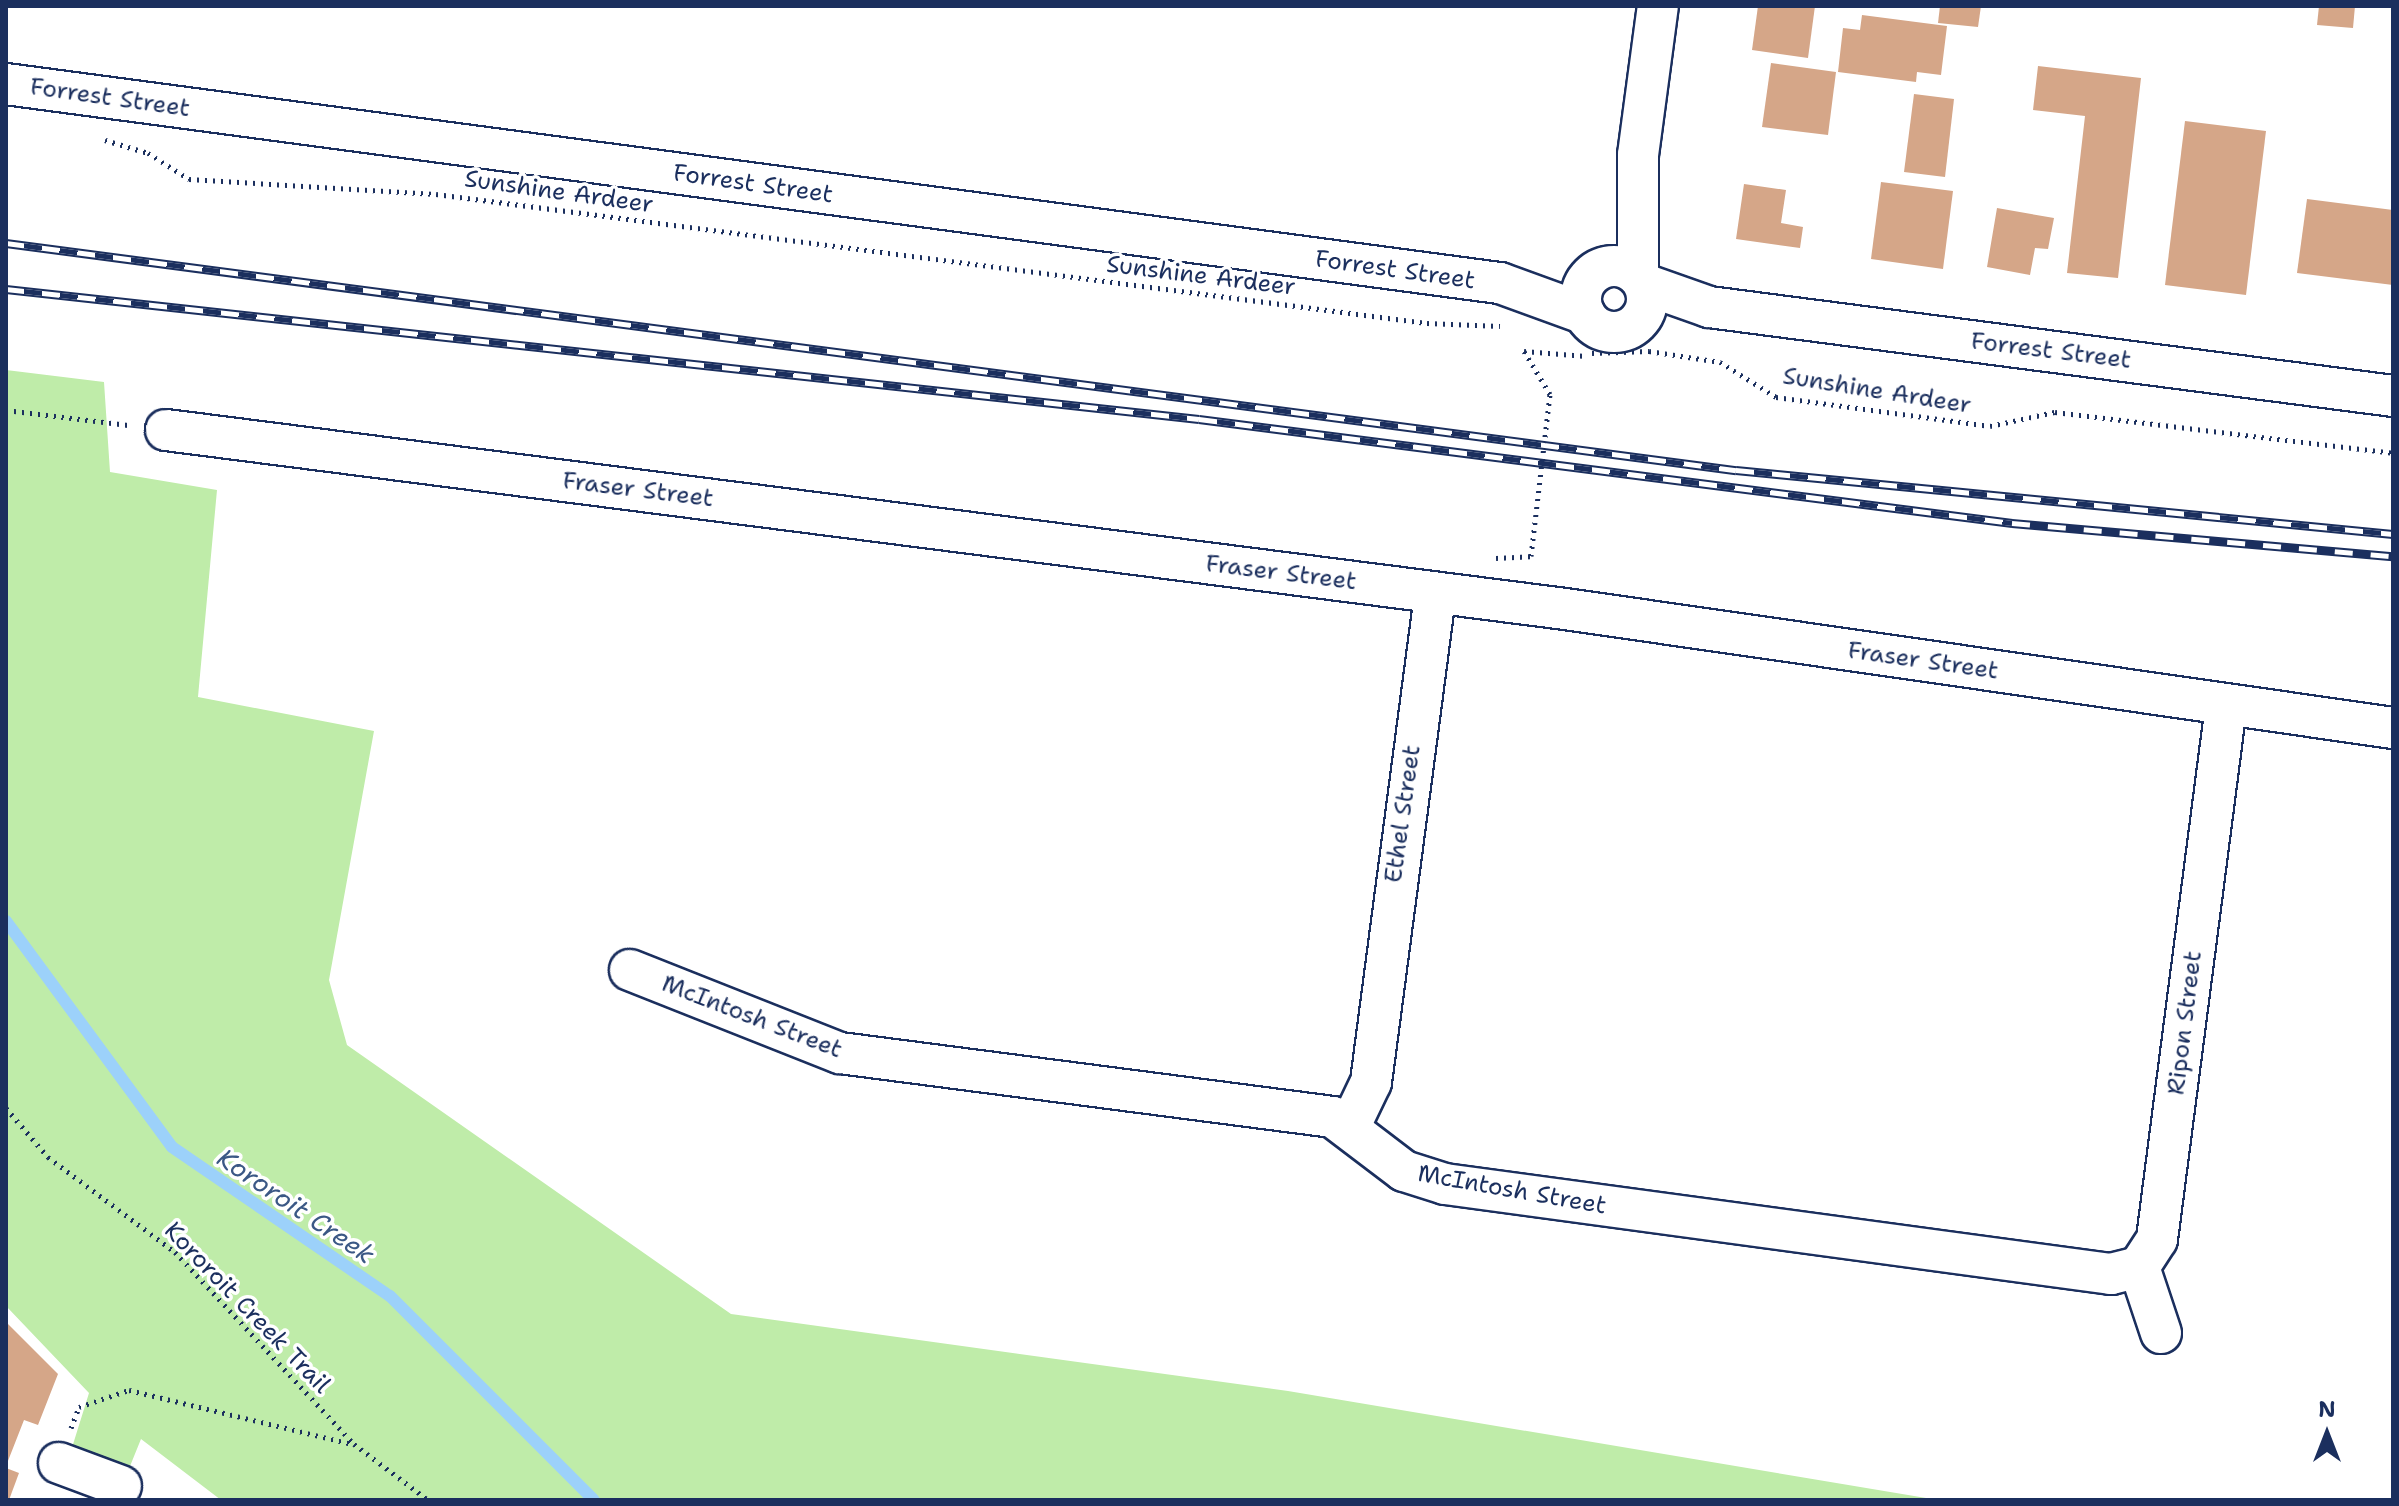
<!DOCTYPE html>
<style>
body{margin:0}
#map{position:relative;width:2399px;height:1506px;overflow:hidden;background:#fff;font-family:"Shantell Sans",sans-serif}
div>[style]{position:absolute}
.green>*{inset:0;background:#bfeca9}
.stream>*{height:12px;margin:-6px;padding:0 6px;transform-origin:6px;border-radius:6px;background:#9cd1fa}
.building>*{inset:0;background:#d5a688}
.path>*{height:5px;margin-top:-2.5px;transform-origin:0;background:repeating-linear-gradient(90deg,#1b2f5e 0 2px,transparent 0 8px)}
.roads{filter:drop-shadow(2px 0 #1b2f5e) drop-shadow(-2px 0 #1b2f5e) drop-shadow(0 2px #1b2f5e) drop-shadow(0 -2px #1b2f5e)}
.minor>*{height:40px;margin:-20px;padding:0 20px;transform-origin:20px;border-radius:20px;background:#fff}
.minor>.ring{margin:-20px;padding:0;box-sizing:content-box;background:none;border:40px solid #fff;border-radius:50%}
.rail>*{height:9px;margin-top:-4.5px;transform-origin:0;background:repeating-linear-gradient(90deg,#fff 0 18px,#1b2f5e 0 36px);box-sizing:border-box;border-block:2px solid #1b2f5e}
span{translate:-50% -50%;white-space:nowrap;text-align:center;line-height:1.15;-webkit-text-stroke:7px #fff;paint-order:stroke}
.street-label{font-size:24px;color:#1b2f5e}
.water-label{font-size:26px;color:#3b5885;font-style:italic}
.frame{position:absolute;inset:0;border:8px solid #1b2f5e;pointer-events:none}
.north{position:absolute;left:2287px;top:1394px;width:80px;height:80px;-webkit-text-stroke:6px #fff;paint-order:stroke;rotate:0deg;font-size:22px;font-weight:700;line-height:32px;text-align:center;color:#1b2f5e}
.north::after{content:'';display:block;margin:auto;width:28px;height:36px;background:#1b2f5e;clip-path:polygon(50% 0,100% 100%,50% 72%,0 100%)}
</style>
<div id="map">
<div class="green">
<div style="clip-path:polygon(6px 370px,104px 382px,110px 472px,217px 490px,198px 697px,374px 731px,329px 980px,347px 1045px,731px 1314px,1288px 1391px,1938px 1500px,221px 1500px,141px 1439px,124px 1481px,70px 1454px,89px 1393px,6px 1306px)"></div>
</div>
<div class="stream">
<div style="left:6px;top:921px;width:280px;rotate:53.7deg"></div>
<div style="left:172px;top:1147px;width:264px;rotate:34.4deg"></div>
<div style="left:390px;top:1296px;width:288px;rotate:45deg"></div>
</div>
<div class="building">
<div style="clip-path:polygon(1758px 6px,1815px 6px,1808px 58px,1752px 50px)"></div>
<div style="clip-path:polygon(1940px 6px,1981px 6px,1978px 27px,1938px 23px)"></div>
<div style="clip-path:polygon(2319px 6px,2355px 6px,2353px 28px,2317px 25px)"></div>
<div style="clip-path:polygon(1862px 15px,1947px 26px,1941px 75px,1917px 72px,1916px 82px,1838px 72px,1843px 28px,1860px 30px)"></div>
<div style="clip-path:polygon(1771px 63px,1836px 72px,1828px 135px,1762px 127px)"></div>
<div style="clip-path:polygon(2038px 66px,2141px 78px,2118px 278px,2067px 273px,2085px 116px,2033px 110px)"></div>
<div style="clip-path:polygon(1914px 94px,1954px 99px,1945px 177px,1904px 172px)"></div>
<div style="clip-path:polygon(2185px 121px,2266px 131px,2246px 295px,2165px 285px)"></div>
<div style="clip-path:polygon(1881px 182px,1953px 191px,1943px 269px,1871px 259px)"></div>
<div style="clip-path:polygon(1744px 184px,1786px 190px,1781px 223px,1803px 227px,1800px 248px,1736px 239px)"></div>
<div style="clip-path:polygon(2307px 199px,2393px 210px,2393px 285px,2297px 273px)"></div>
<div style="clip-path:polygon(1997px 208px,2054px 218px,2048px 249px,2035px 248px,2030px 275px,1987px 267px)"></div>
<div style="clip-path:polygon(8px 1324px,58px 1374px,38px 1425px,24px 1420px,6px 1466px)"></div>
<div style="clip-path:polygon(6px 1468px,19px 1473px,9px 1500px,6px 1500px)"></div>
</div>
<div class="path">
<div style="left:105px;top:140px;width:45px;rotate:16.8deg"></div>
<div style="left:148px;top:153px;width:49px;rotate:32.4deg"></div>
<div style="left:189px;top:179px;width:247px;rotate:3.5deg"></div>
<div style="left:436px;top:194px;width:999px;rotate:7.42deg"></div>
<div style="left:1427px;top:323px;width:73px;rotate:2.4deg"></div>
<div style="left:1592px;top:353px;width:57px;rotate:-2deg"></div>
<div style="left:1649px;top:351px;width:72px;rotate:8.8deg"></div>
<div style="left:1720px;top:362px;width:66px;rotate:32deg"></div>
<div style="left:1776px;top:397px;width:216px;rotate:7.7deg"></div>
<div style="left:1990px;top:426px;width:66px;rotate:-12.2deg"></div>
<div style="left:2055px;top:412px;width:340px;rotate:6.9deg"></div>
<div style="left:6px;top:410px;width:123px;rotate:7deg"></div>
<div style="left:1496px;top:558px;width:35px;rotate:-3deg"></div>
<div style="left:1531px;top:556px;width:163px;rotate:-83.3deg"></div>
<div style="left:1550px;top:394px;width:50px;rotate:-121.2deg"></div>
<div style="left:1524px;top:351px;width:62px;rotate:4.6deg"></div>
<div style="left:6px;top:1108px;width:65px;rotate:49.4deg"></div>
<div style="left:48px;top:1157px;width:159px;rotate:36.8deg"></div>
<div style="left:175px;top:1252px;width:262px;rotate:47deg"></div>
<div style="left:354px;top:1444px;width:93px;rotate:37.1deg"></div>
<div style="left:71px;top:1428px;width:22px;rotate:-69deg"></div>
<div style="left:79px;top:1407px;width:53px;rotate:-18.8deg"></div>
<div style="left:129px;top:1390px;width:230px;rotate:13.6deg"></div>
</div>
<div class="roads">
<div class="minor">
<div style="left:6px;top:84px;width:1507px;rotate:7.59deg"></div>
<div style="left:1500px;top:283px;width:90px;rotate:20deg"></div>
<div class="ring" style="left:1581px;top:266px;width:26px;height:26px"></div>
<div style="left:1638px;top:276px;width:121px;rotate:-90deg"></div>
<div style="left:1638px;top:155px;width:150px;rotate:-82.4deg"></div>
<div style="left:1644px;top:284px;width:69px;rotate:19.5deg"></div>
<div style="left:1709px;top:307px;width:690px;rotate:7.41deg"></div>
<div style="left:166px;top:430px;width:1410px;rotate:7.29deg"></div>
<div style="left:1565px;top:609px;width:837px;rotate:8.18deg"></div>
<div style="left:630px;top:970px;width:226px;rotate:21.6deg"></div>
<div style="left:840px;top:1053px;width:497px;rotate:7.4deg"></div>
<div style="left:1333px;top:1117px;width:89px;rotate:37.3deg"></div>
<div style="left:1404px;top:1171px;width:43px;rotate:17.6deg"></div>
<div style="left:1445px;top:1184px;width:672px;rotate:7.7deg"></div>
<div style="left:2111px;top:1274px;width:29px;rotate:-14deg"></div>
<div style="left:1350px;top:1126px;width:49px;rotate:-64.5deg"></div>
<div style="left:1371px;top:1082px;width:493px;rotate:-82.5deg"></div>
<div style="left:2161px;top:1333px;width:70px;rotate:-108.4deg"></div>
<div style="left:2139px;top:1267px;width:33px;rotate:-57deg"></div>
<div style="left:2157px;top:1239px;width:537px;rotate:-82.62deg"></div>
<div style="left:59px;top:1463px;width:66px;rotate:20.4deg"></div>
</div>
</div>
<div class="rail">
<div style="left:6px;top:243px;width:1745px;rotate:7.48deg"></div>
<div style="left:1736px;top:470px;width:660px;rotate:5.56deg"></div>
<div style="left:6px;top:289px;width:1200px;rotate:6.22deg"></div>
<div style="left:1199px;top:419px;width:820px;rotate:7.29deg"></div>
<div style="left:2012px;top:523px;width:382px;rotate:5deg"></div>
</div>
<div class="street-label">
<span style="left:110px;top:98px;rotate:8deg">Forrest Street</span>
<span style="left:753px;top:184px;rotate:8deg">Forrest Street</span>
<span style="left:559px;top:192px;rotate:8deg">Sunshine Ardeer</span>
<span style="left:1395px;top:270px;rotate:8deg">Forrest Street</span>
<span style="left:1201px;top:276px;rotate:7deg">Sunshine Ardeer</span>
<span style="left:2051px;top:351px;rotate:7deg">Forrest Street</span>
<span style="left:1877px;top:391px;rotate:9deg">Sunshine Ardeer</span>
<span style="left:638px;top:490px;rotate:7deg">Fraser Street</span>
<span style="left:1281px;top:573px;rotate:7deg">Fraser Street</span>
<span style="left:1923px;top:661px;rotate:8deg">Fraser Street</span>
<span style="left:1403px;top:814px;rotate:-82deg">Ethel Street</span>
<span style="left:752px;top:1017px;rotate:21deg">McIntosh Street</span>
<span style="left:2185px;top:1023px;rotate:-83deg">Ripon Street</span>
<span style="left:1512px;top:1190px;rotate:10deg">McIntosh Street</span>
<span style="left:247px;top:1308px;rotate:46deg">Kororoit Creek Trail</span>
</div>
<div class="water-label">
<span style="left:296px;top:1206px;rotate:34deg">Kororoit Creek</span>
</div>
<div class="frame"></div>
<div class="north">N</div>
</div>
